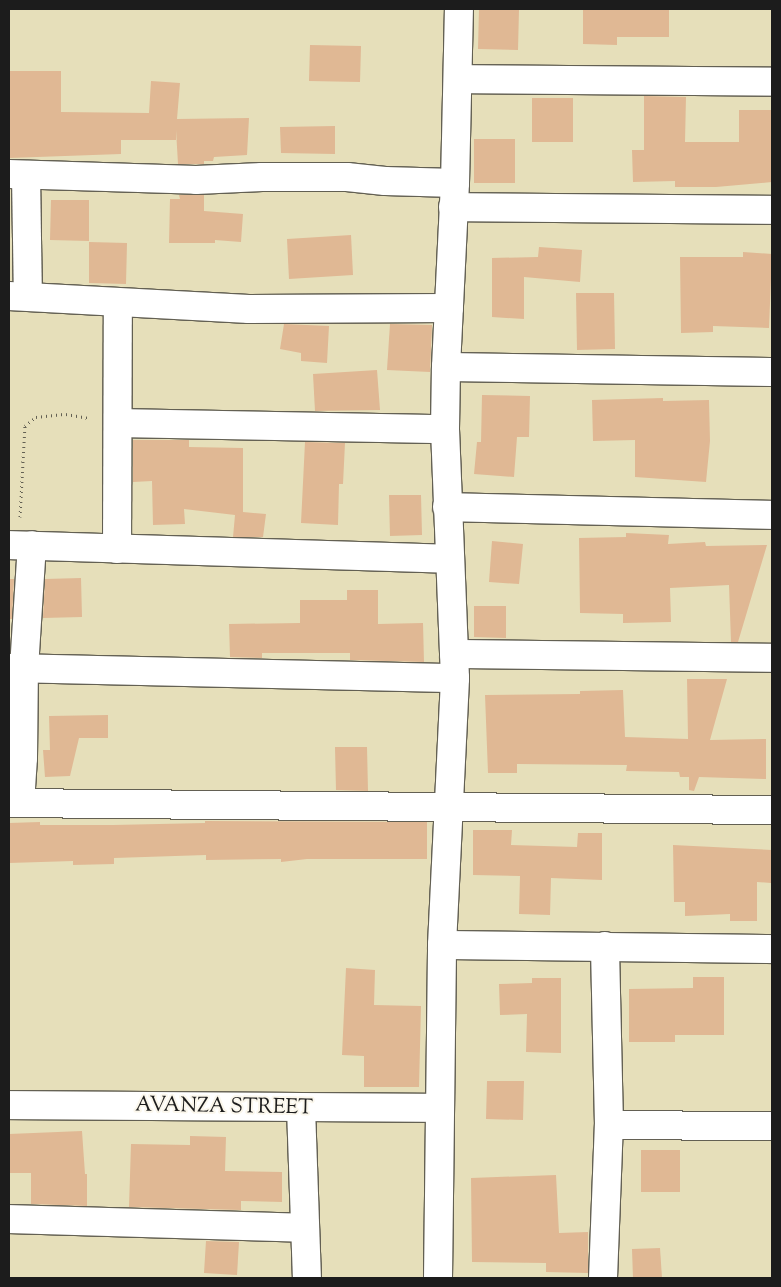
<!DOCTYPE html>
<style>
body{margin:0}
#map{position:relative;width:781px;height:1287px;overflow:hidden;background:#e6dfba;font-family:"Sorts Mill Goudy",serif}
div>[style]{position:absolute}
.building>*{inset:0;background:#e0b894}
.path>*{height:3px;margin-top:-1.5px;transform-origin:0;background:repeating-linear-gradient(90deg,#636053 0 1px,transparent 0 5px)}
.roads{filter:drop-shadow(1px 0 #636053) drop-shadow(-1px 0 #636053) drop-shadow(0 1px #636053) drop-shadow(0 -1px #636053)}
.minor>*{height:28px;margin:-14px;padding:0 14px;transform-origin:14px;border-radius:14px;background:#fff}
span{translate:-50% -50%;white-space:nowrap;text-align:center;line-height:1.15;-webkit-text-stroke:4px #fbf7ec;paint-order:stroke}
.street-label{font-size:21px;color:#1c1c1c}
.frame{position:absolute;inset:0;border:10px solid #1c1c1c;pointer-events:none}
</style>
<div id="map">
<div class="building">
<div style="clip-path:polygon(479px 9px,519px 9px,518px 50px,478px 49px)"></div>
<div style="clip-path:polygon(583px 9px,669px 9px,669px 37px,617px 37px,617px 45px,583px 44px)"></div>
<div style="clip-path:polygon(310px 45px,361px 46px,360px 82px,309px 81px)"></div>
<div style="clip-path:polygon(9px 71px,61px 71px,61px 112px,149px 113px,151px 81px,180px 83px,177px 119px,249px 118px,247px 155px,214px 157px,213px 161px,204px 161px,204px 164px,178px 164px,176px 130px,176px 140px,121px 140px,121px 154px,9px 158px)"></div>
<div style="clip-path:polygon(644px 96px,686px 97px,685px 142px,739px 142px,739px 110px,772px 110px,772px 182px,716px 187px,675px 187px,675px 181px,633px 182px,632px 150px,644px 150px)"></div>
<div style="clip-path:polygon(532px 98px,573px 98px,573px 142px,532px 142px)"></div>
<div style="clip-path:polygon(335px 126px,335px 154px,281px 153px,280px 127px)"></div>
<div style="clip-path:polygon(474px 139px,515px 139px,515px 183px,474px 183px)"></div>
<div style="clip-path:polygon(179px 195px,204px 195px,204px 211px,243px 214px,241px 242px,215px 240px,215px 243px,169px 243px,170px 199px,180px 199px)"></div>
<div style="clip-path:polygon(51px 200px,89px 200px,89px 241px,50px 240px)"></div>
<div style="clip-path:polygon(351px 235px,353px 275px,289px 279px,287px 239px)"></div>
<div style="clip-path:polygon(89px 242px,127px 243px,126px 284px,89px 283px)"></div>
<div style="clip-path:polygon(539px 247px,582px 250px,580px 282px,524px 277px,524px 319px,492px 317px,492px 258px,538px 257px)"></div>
<div style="clip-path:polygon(743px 252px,772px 254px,769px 328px,713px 326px,713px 332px,681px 333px,680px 257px,743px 257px)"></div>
<div style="clip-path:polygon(576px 293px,614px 293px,615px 349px,577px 350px)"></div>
<div style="clip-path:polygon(284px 324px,329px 326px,327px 363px,301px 361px,301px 353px,280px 349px)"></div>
<div style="clip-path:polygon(390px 324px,432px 325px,430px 372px,387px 370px)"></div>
<div style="clip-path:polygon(377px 370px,380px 410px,315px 411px,313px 374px)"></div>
<div style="clip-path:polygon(482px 395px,530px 396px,529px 437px,517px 437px,514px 477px,474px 474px,477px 442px,481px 442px)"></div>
<div style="clip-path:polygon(663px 398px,663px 401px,709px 400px,710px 441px,706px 482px,635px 477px,635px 440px,593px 441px,592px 400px)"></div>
<div style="clip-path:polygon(133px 440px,189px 440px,189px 447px,243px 448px,243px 512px,266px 514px,263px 537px,233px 537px,235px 515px,184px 509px,185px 524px,153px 525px,152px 481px,133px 482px)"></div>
<div style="clip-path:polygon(305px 442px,345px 443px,343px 484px,339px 484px,338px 525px,301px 523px)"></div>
<div style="clip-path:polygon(389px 495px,421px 495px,422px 535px,390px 536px)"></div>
<div style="clip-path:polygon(626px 533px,669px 535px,668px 544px,705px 542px,706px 546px,767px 545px,738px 642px,731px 642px,729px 585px,670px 588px,671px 622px,623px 623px,623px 614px,580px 613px,579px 538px,626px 537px)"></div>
<div style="clip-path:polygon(492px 541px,523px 544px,519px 584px,489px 582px)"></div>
<div style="clip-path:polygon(81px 578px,82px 617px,43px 618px,45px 579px)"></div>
<div style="clip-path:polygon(9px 579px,14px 579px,12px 619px,9px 619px)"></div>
<div style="clip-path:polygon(347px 590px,378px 590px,378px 624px,423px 623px,424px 662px,350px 660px,350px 653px,262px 653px,262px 658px,230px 657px,229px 624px,300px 623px,300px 600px,347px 600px)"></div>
<div style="clip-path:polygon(474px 606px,506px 606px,506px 638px,474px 637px)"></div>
<div style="clip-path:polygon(687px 679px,727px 679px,710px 740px,766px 739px,766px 779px,699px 777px,694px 791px,689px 790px,689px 777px,680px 777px,679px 772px,626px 771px,627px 765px,517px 764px,517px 773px,488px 773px,485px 695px,580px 694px,580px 691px,623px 690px,625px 737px,688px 739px)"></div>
<div style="clip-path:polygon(108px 715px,108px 738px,79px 738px,70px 776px,45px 777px,43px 750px,50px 750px,49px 716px)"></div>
<div style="clip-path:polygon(335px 747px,367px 747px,368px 791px,336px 790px)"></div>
<div style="clip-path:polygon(205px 821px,427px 822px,427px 859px,307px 859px,281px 862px,281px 859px,206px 860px,206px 855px,114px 858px,114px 864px,73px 865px,73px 861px,9px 863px,9px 823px,40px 822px,40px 825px,113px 825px,205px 823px)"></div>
<div style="clip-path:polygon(473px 830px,512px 830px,511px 845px,577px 847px,578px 833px,602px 833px,602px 880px,551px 878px,550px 915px,519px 914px,520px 876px,473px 875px)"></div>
<div style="clip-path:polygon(673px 845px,772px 850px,771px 883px,757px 882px,757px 921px,730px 921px,730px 914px,685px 916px,685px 902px,674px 902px)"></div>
<div style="clip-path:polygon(346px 968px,375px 970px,374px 1005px,421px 1006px,419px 1087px,364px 1087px,364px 1056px,342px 1055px)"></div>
<div style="clip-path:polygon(693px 977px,724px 977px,724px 1035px,675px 1035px,675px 1042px,629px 1042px,629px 989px,693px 988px)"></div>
<div style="clip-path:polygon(532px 978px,561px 978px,561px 1053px,526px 1052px,527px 1014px,500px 1015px,499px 984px,532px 983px)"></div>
<div style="clip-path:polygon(487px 1081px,524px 1081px,523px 1120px,486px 1119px)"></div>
<div style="clip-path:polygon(82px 1131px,85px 1174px,87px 1174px,87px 1206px,31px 1204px,31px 1173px,9px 1173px,9px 1134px)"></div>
<div style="clip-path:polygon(190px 1136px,226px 1137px,225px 1171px,282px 1172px,282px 1202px,241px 1201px,241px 1210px,129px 1207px,131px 1144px,190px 1145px)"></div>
<div style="clip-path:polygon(641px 1150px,680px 1150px,680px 1192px,641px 1192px)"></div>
<div style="clip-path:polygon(556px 1175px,559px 1233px,588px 1232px,588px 1273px,546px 1272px,546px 1263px,472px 1262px,471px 1178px)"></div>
<div style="clip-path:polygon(206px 1241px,239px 1242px,237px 1275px,204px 1273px)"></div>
<div style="clip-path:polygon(660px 1248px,662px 1278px,633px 1278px,632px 1249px)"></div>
</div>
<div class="path">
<div style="left:20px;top:517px;width:91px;rotate:-86.9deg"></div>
<div style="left:25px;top:426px;width:14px;rotate:-39deg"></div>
<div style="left:36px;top:417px;width:30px;rotate:-6deg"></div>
<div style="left:66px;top:414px;width:23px;rotate:10deg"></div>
</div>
<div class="roads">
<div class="minor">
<div style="left:458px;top:79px;width:314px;rotate:0.5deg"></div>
<div style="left:9px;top:174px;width:187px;rotate:1.8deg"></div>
<div style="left:196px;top:180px;width:66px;rotate:-2.6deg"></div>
<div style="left:262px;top:177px;width:85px"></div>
<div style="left:347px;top:177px;width:38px;rotate:6deg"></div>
<div style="left:385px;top:181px;width:70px;rotate:1.6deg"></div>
<div style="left:26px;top:175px;width:121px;rotate:89.1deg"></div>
<div style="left:453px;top:207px;width:319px;rotate:0.5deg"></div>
<div style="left:9px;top:296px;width:240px;rotate:3.1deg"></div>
<div style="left:249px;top:309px;width:200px;rotate:-0.3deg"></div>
<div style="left:446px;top:367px;width:326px;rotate:0.9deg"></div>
<div style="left:118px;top:423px;width:327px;rotate:1.1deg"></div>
<div style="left:447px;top:507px;width:325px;rotate:1.4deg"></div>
<div style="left:9px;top:545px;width:440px;rotate:1.8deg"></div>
<div style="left:117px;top:549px;width:246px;rotate:-89.8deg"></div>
<div style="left:454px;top:654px;width:318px;rotate:0.7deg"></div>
<div style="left:9px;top:668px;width:446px;rotate:1.3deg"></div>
<div style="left:9px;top:803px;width:763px;rotate:0.53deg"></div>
<div style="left:20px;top:803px;width:45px;rotate:-86.2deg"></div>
<div style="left:23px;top:758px;width:90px;rotate:-89.4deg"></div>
<div style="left:24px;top:668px;width:123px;rotate:-86.3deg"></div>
<div style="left:442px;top:945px;width:330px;rotate:0.7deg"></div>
<div style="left:9px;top:1105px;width:431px;rotate:0.4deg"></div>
<div style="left:301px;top:1108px;width:170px;rotate:88deg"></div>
<div style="left:609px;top:1125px;width:163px;rotate:0.4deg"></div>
<div style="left:9px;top:1219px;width:296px;rotate:1.7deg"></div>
<div style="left:438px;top:1278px;width:333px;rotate:-89.3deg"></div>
<div style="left:442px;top:945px;width:267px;rotate:-87.2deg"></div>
<div style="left:455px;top:678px;width:249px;rotate:-92.3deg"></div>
<div style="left:445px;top:429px;width:62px;rotate:-89.1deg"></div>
<div style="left:446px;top:367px;width:184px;rotate:-87.2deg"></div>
<div style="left:455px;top:183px;width:174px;rotate:-88.7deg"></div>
<div style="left:603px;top:1278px;width:153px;rotate:-87.8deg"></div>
<div style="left:609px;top:1125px;width:179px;rotate:-91.3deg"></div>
</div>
</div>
<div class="street-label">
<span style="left:224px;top:1107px;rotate:1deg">AVANZA STREET</span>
</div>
<div class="frame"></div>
</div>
